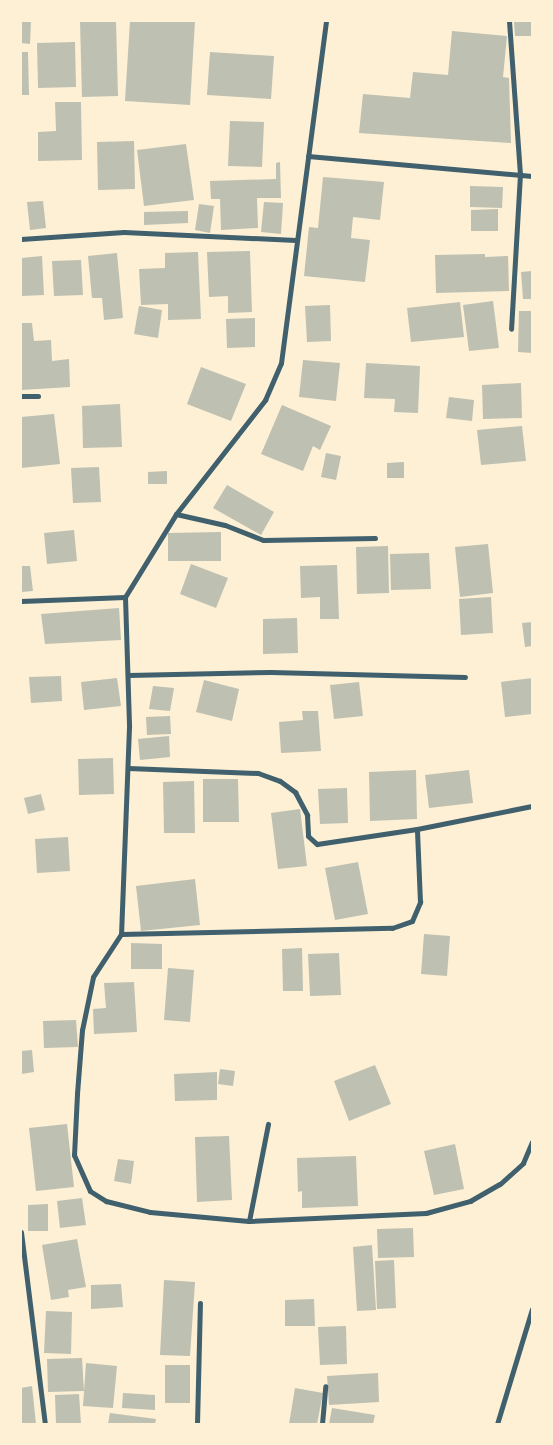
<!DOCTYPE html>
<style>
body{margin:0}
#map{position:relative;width:553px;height:1445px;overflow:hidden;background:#fdf0d5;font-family:"PT Sans Narrow",sans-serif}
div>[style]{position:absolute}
.building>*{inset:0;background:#bec0b2}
.minor>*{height:5px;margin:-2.5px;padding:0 2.5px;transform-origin:2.5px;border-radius:2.5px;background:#3f606c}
span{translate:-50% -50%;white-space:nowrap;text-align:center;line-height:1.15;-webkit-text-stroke:4.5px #fdf0d5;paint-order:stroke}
.frame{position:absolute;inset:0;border:22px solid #fdf0d5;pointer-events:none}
</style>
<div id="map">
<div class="building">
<div style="clip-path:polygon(21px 21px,31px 21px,30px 44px,21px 43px)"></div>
<div style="clip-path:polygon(80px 21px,116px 21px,118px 96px,82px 97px)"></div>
<div style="clip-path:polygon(130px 21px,195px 21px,190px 105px,125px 101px)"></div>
<div style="clip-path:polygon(514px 21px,532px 21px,532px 36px,515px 36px)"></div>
<div style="clip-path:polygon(452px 31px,507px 36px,503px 77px,509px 78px,511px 143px,359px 133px,363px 94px,410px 98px,413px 72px,448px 75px)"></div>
<div style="clip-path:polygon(75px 42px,76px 87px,38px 88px,37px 43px)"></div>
<div style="clip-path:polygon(21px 52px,28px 52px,29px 95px,21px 95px)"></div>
<div style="clip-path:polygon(210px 52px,274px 56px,271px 99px,207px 95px)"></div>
<div style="clip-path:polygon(55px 102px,81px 102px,82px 160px,38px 161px,38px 132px,56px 131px)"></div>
<div style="clip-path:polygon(230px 121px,264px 122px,262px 167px,228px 166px)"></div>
<div style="clip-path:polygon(134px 141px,135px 189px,98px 190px,97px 142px)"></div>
<div style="clip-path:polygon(186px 144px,194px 200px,144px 206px,137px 150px)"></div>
<div style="clip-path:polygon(280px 162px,281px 198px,257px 198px,258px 228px,221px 230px,220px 199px,211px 199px,210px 181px,276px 179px,276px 163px)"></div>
<div style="clip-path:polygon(323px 177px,384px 182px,380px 220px,353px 217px,351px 238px,370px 240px,365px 282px,304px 276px,309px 227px,318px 228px)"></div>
<div style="clip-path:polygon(470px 186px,503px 187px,502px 208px,470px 207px)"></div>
<div style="clip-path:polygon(43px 201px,46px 228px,30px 230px,27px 202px)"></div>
<div style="clip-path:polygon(264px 202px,283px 203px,281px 234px,261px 232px)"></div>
<div style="clip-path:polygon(199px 204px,214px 206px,210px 233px,195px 230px)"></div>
<div style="clip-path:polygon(498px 209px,498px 231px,471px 231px,471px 210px)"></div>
<div style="clip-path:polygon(188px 211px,188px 223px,144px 225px,144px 212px)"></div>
<div style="clip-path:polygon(250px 251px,252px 312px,228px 313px,228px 296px,209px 297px,207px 252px)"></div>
<div style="clip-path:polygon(198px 252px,201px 319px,168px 320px,168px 304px,141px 305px,139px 269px,165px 268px,165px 253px)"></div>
<div style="clip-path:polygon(117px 253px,123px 318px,104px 320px,102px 298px,92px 298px,88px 256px)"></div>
<div style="clip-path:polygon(485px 254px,485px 257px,508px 256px,509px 291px,436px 293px,435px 255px)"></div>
<div style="clip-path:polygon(42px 256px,44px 295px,21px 296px,21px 258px)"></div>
<div style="clip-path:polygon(81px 260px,83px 295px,54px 296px,52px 261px)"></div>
<div style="clip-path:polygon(532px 271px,532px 299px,523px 299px,521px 272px)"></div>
<div style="clip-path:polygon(493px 301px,499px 348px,469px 351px,463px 305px)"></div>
<div style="clip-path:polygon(460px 302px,464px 337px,411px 342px,407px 308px)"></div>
<div style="clip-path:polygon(330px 305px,331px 341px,307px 342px,305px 306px)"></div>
<div style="clip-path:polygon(139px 306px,162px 310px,158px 338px,134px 334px)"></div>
<div style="clip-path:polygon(519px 311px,532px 311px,532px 353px,518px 352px)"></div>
<div style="clip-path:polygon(255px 318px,255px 347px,227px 348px,226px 319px)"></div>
<div style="clip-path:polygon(21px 323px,32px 323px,34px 341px,51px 340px,52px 361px,69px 359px,70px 387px,21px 390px)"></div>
<div style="clip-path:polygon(303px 360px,340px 363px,336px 401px,299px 397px)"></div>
<div style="clip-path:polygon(366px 363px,420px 366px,418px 413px,394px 412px,395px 399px,364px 398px)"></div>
<div style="clip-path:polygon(201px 367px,246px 384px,231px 421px,187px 404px)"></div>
<div style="clip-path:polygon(521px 383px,522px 418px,483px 419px,482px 385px)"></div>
<div style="clip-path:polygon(449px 397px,474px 400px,472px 421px,446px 418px)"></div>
<div style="clip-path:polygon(120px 404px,122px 447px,83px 448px,82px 406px)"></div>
<div style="clip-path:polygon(282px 405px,331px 426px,320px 450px,313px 446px,303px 471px,261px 454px)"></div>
<div style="clip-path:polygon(54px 414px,60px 464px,21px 468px,21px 417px)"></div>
<div style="clip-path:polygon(522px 426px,526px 461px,481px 465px,477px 430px)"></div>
<div style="clip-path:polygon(326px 453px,341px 456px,336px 480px,321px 477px)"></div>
<div style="clip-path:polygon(404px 462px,404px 478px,387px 478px,387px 463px)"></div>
<div style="clip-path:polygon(99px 467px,101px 502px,73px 503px,71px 468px)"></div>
<div style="clip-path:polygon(167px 471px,167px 484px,148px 484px,148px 472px)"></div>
<div style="clip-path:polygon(227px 485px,274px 512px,261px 535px,213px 508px)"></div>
<div style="clip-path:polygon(74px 530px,77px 561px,47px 564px,44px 533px)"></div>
<div style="clip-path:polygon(221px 532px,221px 561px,168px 561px,168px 533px)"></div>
<div style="clip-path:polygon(488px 544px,493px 593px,460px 597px,455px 547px)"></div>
<div style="clip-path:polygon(388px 546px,389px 593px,357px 594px,356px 547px)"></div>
<div style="clip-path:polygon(429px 553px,431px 589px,391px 590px,390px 554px)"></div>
<div style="clip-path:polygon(191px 564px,228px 578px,216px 608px,180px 594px)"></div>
<div style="clip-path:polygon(337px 565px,339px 619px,320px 619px,320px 597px,301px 598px,300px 566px)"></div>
<div style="clip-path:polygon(21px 566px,30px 566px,33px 591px,21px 592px)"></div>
<div style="clip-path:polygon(491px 597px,493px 633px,461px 635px,459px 599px)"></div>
<div style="clip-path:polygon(119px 608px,121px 640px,45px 644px,41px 614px)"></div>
<div style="clip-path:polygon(297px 618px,298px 653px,263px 654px,263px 619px)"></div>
<div style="clip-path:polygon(532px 622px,532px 646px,525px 647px,522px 623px)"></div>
<div style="clip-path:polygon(61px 676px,62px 701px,31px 703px,29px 677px)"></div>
<div style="clip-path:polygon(117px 678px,121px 706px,84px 710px,81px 682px)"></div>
<div style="clip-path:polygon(532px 678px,532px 714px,505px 717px,501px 682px)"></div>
<div style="clip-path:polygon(204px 680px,239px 689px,232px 721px,196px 712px)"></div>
<div style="clip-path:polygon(359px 682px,363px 716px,334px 719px,330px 685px)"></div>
<div style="clip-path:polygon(153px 686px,174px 688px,170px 711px,149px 709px)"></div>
<div style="clip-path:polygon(302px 711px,318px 711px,321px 751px,281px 753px,279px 722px,303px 720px)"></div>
<div style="clip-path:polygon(170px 716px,171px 734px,147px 735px,146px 717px)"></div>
<div style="clip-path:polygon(169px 736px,170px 757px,140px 760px,138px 739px)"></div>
<div style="clip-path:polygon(113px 758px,114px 794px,79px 795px,78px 759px)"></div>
<div style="clip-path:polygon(416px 770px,417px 819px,370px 821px,369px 772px)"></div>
<div style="clip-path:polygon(469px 770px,473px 803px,429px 808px,425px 775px)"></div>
<div style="clip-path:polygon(203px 779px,238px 779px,239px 822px,203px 822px)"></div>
<div style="clip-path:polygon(194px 781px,195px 833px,164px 833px,163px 782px)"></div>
<div style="clip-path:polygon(347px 788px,348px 823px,320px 824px,318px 789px)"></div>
<div style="clip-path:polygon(41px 794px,45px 810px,28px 814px,24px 798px)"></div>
<div style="clip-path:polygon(300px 809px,307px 866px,278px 869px,271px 813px)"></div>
<div style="clip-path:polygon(68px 837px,70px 871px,37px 873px,35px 839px)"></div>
<div style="clip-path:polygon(358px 862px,368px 914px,335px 920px,325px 868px)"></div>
<div style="clip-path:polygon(195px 879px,200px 925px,141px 931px,136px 886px)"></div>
<div style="clip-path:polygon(424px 934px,450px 936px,447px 976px,421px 974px)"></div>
<div style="clip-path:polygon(131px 943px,162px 944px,162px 969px,131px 969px)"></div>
<div style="clip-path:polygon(302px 948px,303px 991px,283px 991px,282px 949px)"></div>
<div style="clip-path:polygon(339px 953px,341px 995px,310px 996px,308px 954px)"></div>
<div style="clip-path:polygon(168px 968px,194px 970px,190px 1022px,164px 1020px)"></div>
<div style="clip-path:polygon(134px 982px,137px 1032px,94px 1034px,93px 1009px,106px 1008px,104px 983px)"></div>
<div style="clip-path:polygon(76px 1020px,78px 1047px,44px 1048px,43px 1021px)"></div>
<div style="clip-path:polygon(32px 1050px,34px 1072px,21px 1074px,21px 1051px)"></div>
<div style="clip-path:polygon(375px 1065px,391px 1104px,349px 1121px,334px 1081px)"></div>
<div style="clip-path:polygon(220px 1069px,235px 1071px,233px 1086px,218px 1084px)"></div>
<div style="clip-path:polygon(217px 1072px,217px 1100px,175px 1101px,174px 1074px)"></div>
<div style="clip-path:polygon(67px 1124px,74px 1187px,36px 1191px,29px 1128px)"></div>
<div style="clip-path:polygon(229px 1136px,232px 1200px,197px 1202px,195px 1137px)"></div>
<div style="clip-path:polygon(455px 1144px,464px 1189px,434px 1195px,424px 1151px)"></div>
<div style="clip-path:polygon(356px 1156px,358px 1206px,302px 1208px,302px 1191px,298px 1192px,297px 1158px)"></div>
<div style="clip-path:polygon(118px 1159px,134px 1161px,131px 1184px,114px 1181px)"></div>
<div style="clip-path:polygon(82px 1198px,86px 1225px,60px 1228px,57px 1201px)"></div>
<div style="clip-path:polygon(48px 1204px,48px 1231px,28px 1231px,28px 1205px)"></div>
<div style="clip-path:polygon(413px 1228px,414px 1257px,378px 1258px,377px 1229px)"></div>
<div style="clip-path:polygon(77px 1239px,86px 1287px,68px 1290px,69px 1297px,51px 1300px,42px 1245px)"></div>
<div style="clip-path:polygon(372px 1245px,376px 1310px,357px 1311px,353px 1247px)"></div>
<div style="clip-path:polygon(394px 1260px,396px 1308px,377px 1309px,375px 1261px)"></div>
<div style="clip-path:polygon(164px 1280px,195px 1282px,190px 1356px,160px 1355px)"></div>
<div style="clip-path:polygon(121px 1284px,123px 1307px,91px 1309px,91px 1285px)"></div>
<div style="clip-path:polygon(314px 1299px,315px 1326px,285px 1326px,285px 1300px)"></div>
<div style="clip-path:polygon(46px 1311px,72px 1312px,71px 1354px,44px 1353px)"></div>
<div style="clip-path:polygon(346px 1326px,347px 1364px,320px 1365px,318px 1327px)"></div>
<div style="clip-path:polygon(82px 1358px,84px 1391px,48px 1392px,47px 1359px)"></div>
<div style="clip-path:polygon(86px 1363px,117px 1366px,113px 1408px,83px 1406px)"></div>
<div style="clip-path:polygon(165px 1365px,190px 1365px,190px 1403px,165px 1403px)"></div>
<div style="clip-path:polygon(378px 1373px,379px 1402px,329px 1405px,327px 1376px)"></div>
<div style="clip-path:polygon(32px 1386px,36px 1424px,21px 1424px,21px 1388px)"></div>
<div style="clip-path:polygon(295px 1388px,323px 1393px,317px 1424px,289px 1424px)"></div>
<div style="clip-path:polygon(123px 1393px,155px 1395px,155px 1410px,122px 1408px)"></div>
<div style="clip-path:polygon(79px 1394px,81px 1424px,56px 1424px,55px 1395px)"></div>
<div style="clip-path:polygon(332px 1408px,375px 1415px,373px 1424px,329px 1424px)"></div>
<div style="clip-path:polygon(110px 1413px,156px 1419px,155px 1424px,108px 1424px)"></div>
</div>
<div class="minor">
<div style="left:509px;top:21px;width:153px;rotate:85.9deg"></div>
<div style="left:520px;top:174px;width:155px;rotate:93.3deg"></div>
<div style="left:308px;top:156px;width:225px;rotate:5.1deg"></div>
<div style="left:21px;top:239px;width:103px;rotate:-3.9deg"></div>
<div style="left:124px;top:232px;width:172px;rotate:2.7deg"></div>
<div style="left:21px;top:396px;width:17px"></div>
<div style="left:176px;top:514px;width:50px;rotate:12.7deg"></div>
<div style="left:225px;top:525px;width:41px;rotate:21.5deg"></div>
<div style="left:263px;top:540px;width:112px;rotate:-1deg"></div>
<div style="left:125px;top:597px;width:130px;rotate:88.2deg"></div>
<div style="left:129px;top:727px;width:207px;rotate:92.2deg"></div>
<div style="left:121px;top:934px;width:51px;rotate:123.1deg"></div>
<div style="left:93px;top:977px;width:54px;rotate:101.7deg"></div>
<div style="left:82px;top:1030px;width:64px;rotate:94.5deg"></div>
<div style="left:77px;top:1094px;width:61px;rotate:92.8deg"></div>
<div style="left:74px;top:1155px;width:39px;rotate:66deg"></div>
<div style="left:90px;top:1191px;width:19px;rotate:32deg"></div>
<div style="left:106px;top:1201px;width:45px;rotate:14deg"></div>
<div style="left:150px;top:1212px;width:99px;rotate:5.2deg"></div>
<div style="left:249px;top:1221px;width:177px;rotate:-2.6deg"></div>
<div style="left:426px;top:1213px;width:46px;rotate:-15.3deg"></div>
<div style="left:470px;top:1201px;width:34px;rotate:-30deg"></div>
<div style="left:500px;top:1184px;width:31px;rotate:-42deg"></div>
<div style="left:523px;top:1163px;width:23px;rotate:-67deg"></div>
<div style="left:125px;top:597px;width:97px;rotate:-58.4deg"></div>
<div style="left:176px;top:514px;width:145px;rotate:-52deg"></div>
<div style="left:265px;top:400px;width:40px;rotate:-66.6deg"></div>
<div style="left:281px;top:363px;width:345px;rotate:-82.5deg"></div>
<div style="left:21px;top:601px;width:104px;rotate:-2.2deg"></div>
<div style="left:128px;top:675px;width:143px;rotate:-1.2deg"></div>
<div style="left:271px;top:672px;width:194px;rotate:1.5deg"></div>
<div style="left:128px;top:768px;width:130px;rotate:2.2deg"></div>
<div style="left:258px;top:773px;width:23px;rotate:20deg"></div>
<div style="left:280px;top:781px;width:19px;rotate:36deg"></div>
<div style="left:295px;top:792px;width:26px;rotate:62deg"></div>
<div style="left:307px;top:815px;width:21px;rotate:87deg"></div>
<div style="left:308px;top:836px;width:12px;rotate:42deg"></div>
<div style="left:317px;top:844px;width:101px;rotate:-8.5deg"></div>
<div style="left:121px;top:934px;width:271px;rotate:-1.3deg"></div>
<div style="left:392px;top:928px;width:21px;rotate:-19deg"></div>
<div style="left:412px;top:921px;width:21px;rotate:-67deg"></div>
<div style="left:420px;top:902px;width:73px;rotate:-92.4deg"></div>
<div style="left:417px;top:829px;width:117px;rotate:-11.3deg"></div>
<div style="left:249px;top:1221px;width:99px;rotate:-78.9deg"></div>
<div style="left:21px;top:1232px;width:193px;rotate:82.9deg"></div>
<div style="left:197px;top:1424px;width:121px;rotate:-88.6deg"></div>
<div style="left:322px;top:1424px;width:38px;rotate:-85deg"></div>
<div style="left:497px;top:1424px;width:120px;rotate:-73.1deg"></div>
</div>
<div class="frame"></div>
</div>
